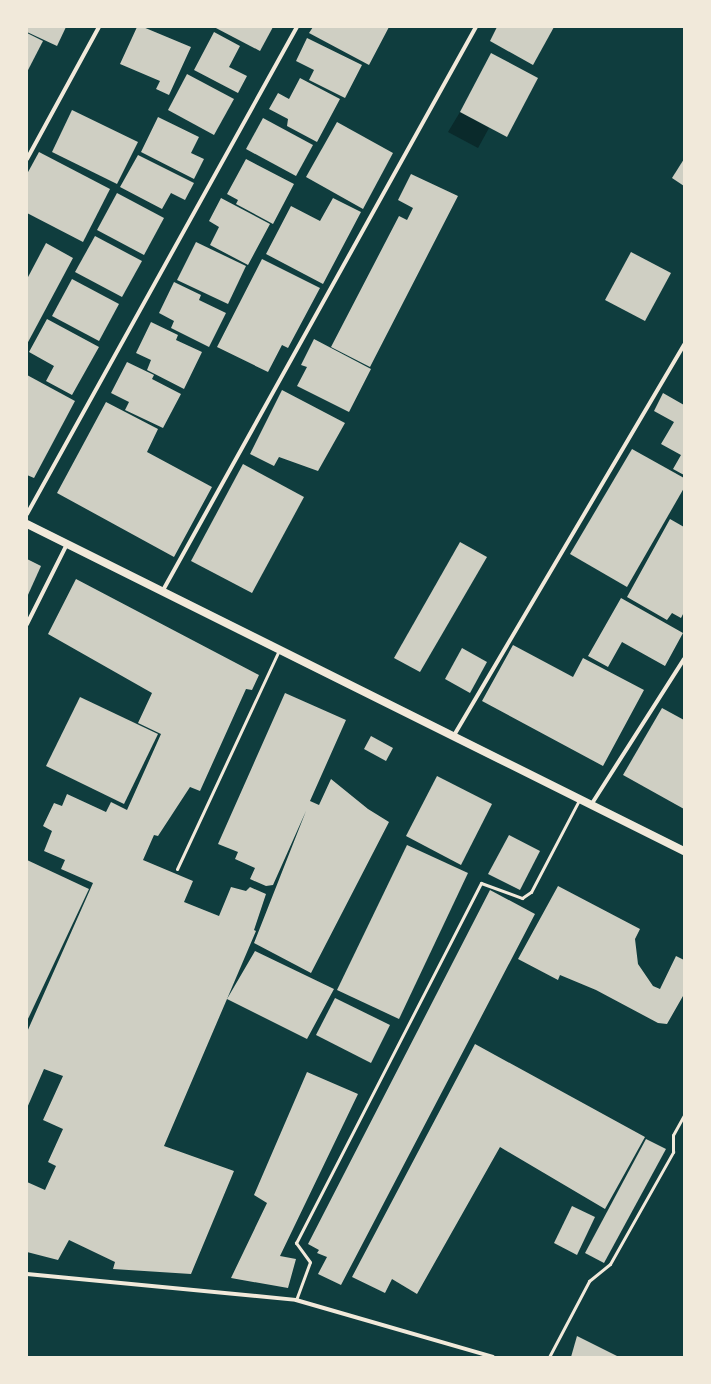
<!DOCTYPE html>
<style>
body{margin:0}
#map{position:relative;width:711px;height:1384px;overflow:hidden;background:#0f3d3e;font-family:Arial,sans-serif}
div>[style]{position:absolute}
.water>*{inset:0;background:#0a2a2b}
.building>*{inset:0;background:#cfcfc3}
.service>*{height:3px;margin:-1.5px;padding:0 1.5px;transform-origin:1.5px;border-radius:1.5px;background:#f1e9da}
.minor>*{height:4px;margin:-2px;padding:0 2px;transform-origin:2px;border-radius:2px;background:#f1e9da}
.secondary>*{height:8px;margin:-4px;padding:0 4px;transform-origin:4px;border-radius:4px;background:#f1e9da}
span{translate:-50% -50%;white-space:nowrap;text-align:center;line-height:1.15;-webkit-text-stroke:3px #f1e9da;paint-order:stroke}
.frame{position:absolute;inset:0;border:28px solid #f1e9da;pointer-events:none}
</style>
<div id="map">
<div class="water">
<div style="clip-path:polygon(460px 112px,489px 128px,478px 148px,448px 132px)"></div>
</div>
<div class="building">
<div style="clip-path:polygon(27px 27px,66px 27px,57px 46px,27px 32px)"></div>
<div style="clip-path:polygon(137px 27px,143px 27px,191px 47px,169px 95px,156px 89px,160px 81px,120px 64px)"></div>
<div style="clip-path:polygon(214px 27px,273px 27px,260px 51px)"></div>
<div style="clip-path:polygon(313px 27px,336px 28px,389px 27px,369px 65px,309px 33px)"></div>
<div style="clip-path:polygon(497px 27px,554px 27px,533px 65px,490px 41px)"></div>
<div style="clip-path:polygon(214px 32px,240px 46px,229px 67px,247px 76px,238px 93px,194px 70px)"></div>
<div style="clip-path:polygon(27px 33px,43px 41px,27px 72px)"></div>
<div style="clip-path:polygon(307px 38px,362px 65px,345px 98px,309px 80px,314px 70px,296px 61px)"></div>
<div style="clip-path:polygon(491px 53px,538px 78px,507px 137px,460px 112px)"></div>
<div style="clip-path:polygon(187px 74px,234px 99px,214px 135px,168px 110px)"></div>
<div style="clip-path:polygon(300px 78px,340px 99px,317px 142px,287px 126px,288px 119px,269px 109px,278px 93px,289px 99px)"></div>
<div style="clip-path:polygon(72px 110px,138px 142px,117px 184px,52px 152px)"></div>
<div style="clip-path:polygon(158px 117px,199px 137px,191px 153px,204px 159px,194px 179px,141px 152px)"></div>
<div style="clip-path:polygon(263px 118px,313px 145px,296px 176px,246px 149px)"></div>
<div style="clip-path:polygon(337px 122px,393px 153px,363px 209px,306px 177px)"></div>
<div style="clip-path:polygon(39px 152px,110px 189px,83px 242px,27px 213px,27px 174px)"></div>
<div style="clip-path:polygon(138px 155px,194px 183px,185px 200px,171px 193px,162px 209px,120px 187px)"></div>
<div style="clip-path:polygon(246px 159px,294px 184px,273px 224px,236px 204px,238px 200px,227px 194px)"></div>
<div style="clip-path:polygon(684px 159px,684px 186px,672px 178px)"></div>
<div style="clip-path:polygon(411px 174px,458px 196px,370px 367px,331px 347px,399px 216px,407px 220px,413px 208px,398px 200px)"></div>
<div style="clip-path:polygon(117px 193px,164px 218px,144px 255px,97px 230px)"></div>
<div style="clip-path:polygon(221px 198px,270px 224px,248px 265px,210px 245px,219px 227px,209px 221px)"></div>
<div style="clip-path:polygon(333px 198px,361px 212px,323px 284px,266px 254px,291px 206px,320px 221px)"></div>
<div style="clip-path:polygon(95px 236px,142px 261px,122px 297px,75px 272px)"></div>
<div style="clip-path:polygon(196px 242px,246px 266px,228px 304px,177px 280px)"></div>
<div style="clip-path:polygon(46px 243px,73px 258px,27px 344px,27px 279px)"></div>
<div style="clip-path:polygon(631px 252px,671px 273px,645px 321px,605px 300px)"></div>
<div style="clip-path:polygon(262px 259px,320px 288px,288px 348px,282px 345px,268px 372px,217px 347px)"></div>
<div style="clip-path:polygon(72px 279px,119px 304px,99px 341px,52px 316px)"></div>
<div style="clip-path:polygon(174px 282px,201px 295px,199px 300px,226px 313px,209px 347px,171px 328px,174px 321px,159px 313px)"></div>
<div style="clip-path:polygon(47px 319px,99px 347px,72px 395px,46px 381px,54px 366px,29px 352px)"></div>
<div style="clip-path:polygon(151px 322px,178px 335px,176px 340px,202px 352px,184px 389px,147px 370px,151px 360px,136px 353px)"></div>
<div style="clip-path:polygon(314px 339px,371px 369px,349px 412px,297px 386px,307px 367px,301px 365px)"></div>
<div style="clip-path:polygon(127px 362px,154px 375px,152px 379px,181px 394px,163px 428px,125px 410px,129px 402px,111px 393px)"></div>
<div style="clip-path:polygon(27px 375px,75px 401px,34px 478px,27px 475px)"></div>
<div style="clip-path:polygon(282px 390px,345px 423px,318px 471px,279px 457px,274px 466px,250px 454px)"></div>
<div style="clip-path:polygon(663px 393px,684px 405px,684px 475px,673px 469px,681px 455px,661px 444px,674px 422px,654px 411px)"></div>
<div style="clip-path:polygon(106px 402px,158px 429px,147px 452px,212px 487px,174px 557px,57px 493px)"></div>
<div style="clip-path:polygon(632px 449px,684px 478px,684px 488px,627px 587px,570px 554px)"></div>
<div style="clip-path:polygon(243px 464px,304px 497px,252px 593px,191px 561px)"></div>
<div style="clip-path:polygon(670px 519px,684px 527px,684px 612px,681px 618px,672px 613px,667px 620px,627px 597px)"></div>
<div style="clip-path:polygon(460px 542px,487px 557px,420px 672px,394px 658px)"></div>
<div style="clip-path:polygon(27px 559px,41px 566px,27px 597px)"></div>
<div style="clip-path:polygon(76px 579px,259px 675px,252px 690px,246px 689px,200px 791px,190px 787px,158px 836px,154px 835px,143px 860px,193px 881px,184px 902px,219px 916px,231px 887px,246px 891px,250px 887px,266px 894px,254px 930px,256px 931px,227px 999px,255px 951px,334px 989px,307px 1039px,227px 999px,164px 1146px,234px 1171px,191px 1274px,113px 1269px,115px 1262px,69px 1240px,58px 1260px,27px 1252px,27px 1182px,45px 1190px,56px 1166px,48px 1162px,63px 1129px,43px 1120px,63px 1076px,44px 1069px,27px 1108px,27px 1032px,93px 883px,61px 869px,65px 860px,44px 851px,52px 831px,43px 826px,54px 803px,62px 806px,67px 794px,106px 812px,111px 802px,127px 810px,161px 734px,138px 723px,152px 693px,48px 634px)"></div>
<div style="clip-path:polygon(621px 598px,683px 633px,665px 666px,622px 642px,608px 667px,588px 656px)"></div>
<div style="clip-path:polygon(513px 645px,573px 677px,583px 658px,644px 690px,603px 766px,482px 701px)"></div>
<div style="clip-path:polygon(462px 648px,487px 662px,470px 693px,445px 679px)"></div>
<div style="clip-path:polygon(285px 693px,346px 720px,310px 801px,319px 805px,331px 779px,368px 809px,389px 822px,311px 973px,254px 943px,306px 811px,273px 885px,266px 886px,250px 879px,255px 868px,235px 859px,238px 852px,218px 844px)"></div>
<div style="clip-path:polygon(80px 697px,158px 734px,124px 804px,46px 766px)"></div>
<div style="clip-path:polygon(662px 708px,684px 720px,684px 809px,623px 775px)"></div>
<div style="clip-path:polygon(371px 736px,393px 748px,386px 761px,364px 749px)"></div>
<div style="clip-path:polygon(437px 776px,492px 804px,461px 865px,406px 836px)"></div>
<div style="clip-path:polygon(509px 835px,540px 851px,520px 890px,488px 874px)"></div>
<div style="clip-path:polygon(407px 845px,468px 873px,399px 1019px,337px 990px)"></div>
<div style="clip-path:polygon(27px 860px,89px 889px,27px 1021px)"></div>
<div style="clip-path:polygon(558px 886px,640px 929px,635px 939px,638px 964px,653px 986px,660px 989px,676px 956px,684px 960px,683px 996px,667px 1024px,658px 1023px,596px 990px,560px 975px,558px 980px,518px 959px)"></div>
<div style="clip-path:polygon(490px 890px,535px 914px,341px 1285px,318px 1274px,327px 1257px,317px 1253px,319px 1250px,308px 1244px)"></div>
<div style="clip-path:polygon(335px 998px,390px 1025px,371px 1063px,316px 1035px)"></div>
<div style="clip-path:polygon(475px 1044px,645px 1137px,605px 1209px,500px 1147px,417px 1294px,392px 1279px,385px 1293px,352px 1277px)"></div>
<div style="clip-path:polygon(307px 1072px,358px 1094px,280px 1256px,296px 1259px,288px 1288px,231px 1278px,267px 1203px,254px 1195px)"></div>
<div style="clip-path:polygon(646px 1139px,666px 1149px,604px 1263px,585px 1253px)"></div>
<div style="clip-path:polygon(572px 1206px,595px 1217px,577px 1255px,554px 1243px)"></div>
<div style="clip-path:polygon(577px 1336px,619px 1357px,571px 1357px)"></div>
</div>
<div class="service">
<div style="left:177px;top:869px;width:242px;rotate:-65deg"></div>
<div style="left:296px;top:1300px;width:40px;rotate:-69.8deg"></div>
<div style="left:310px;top:1262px;width:24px;rotate:-126deg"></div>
<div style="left:296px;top:1243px;width:405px;rotate:-62.8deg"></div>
<div style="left:481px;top:883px;width:44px;rotate:20.1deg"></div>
<div style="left:522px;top:898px;width:11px;rotate:-34deg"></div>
<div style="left:531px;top:892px;width:104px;rotate:-62.4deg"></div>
<div style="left:549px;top:1357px;width:86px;rotate:-62.2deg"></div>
<div style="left:589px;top:1281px;width:27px;rotate:-39deg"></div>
<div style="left:610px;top:1264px;width:129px;rotate:-60.6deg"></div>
<div style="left:673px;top:1152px;width:17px;rotate:-90deg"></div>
<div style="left:673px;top:1135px;width:23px;rotate:-61deg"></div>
</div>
<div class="minor">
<div style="left:27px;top:159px;width:150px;rotate:-61.4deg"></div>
<div style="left:27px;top:514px;width:557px;rotate:-61deg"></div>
<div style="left:162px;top:592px;width:646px;rotate:-60.94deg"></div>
<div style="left:27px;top:624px;width:89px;rotate:-63.4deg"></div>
<div style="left:453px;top:737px;width:455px;rotate:-59.5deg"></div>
<div style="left:591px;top:805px;width:173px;rotate:-57.5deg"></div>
<div style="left:27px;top:1274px;width:270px;rotate:5.5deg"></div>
<div style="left:296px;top:1300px;width:205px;rotate:16.1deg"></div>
</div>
<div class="secondary">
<div style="left:27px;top:524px;width:734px;rotate:26.46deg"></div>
</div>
<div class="frame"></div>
</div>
